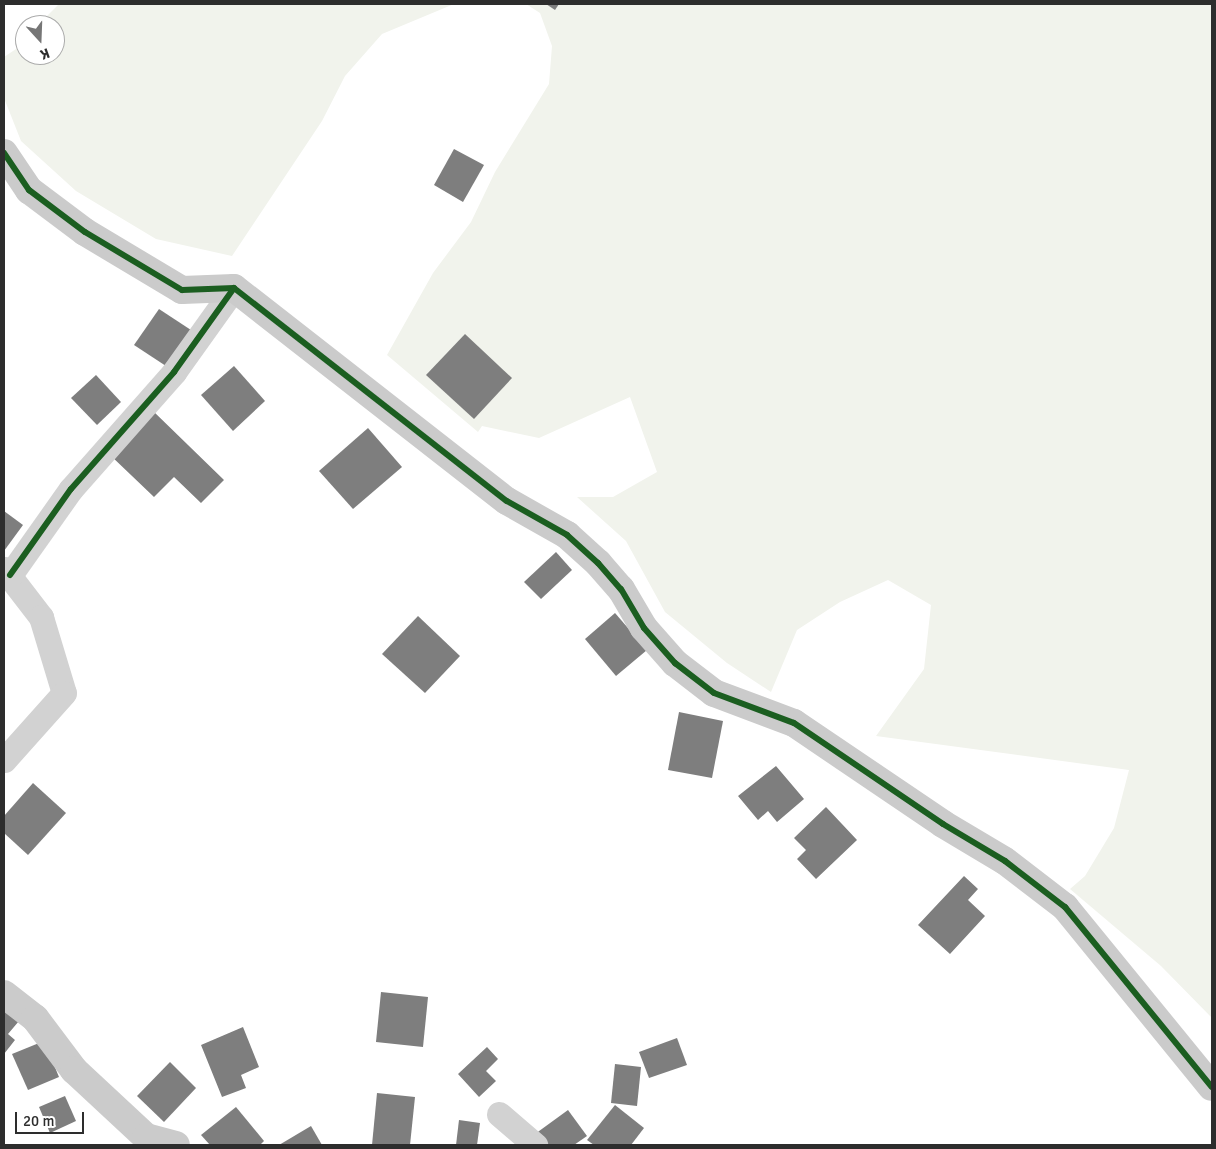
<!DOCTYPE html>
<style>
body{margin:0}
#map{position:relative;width:1216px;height:1149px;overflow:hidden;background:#fff;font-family:Signika,sans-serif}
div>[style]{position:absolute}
.green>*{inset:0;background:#f1f3ec}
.building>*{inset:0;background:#7e7e7e}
.street>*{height:25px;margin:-12.5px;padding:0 12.5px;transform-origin:12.5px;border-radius:12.5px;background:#d2d2d2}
.secondary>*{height:28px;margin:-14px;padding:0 14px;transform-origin:14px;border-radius:14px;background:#cbcbcb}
.cycleway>*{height:6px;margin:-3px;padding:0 3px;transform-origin:3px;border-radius:3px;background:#1b5e20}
span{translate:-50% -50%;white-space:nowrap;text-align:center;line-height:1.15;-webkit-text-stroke:5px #fff;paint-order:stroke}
.frame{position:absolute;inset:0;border:5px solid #2d2d2d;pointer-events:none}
.north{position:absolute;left:15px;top:15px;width:50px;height:50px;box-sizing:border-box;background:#fff;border:1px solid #ababab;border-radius:50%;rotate:160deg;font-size:14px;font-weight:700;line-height:20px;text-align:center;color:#2d2d2d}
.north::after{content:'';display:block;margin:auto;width:18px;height:22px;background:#767676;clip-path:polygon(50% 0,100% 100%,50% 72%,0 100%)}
.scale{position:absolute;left:15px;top:1112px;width:69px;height:22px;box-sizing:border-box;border:2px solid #2d2d2d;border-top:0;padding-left:6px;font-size:15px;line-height:18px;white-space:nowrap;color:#2d2d2d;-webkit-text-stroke:4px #fff;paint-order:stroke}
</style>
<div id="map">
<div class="green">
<div style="clip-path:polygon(59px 4px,454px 4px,382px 34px,345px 76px,322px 121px,232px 256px,156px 239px,76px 191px,21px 141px,4px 98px,4px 57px,25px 43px,25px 55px,55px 55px,55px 25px,38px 25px)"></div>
<div style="clip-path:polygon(526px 4px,1212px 4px,1212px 1018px,1161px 966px,1070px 889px,1085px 876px,1114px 828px,1129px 770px,876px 736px,924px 669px,931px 605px,888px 580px,840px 602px,797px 630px,771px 692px,727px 663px,665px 612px,626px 541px,577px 497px,613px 497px,657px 472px,630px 397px,539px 438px,482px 426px,478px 432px,387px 355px,433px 273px,471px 222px,495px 172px,549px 84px,552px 46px,540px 13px)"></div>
</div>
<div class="building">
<div style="clip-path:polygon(546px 4px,559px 4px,555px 10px)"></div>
<div style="clip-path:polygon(454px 149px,484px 165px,463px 202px,434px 185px)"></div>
<div style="clip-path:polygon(159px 309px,194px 332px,169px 368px,134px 345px)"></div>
<div style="clip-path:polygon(465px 334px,512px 378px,474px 419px,426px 375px)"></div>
<div style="clip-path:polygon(234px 366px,265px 401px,233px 431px,201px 395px)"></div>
<div style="clip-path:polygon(96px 375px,121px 402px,97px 425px,71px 398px)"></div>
<div style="clip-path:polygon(152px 410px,224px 480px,201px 503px,174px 477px,154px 497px,109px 454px)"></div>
<div style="clip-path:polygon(368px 428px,402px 467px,353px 509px,319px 471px)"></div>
<div style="clip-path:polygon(4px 511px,23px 525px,4px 551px)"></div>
<div style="clip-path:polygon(556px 552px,572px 570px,541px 599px,524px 582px)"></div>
<div style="clip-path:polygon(615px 613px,647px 650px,616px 676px,585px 639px)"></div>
<div style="clip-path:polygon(418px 616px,460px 656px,425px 693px,382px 654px)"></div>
<div style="clip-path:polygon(679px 712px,723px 721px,712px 778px,668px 770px)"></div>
<div style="clip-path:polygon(776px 766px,804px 799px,777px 822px,768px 811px,758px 820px,738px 796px)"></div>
<div style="clip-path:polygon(33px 783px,66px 813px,28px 855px,4px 833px,4px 816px)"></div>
<div style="clip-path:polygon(826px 807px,857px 840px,816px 879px,797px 859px,806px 850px,794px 838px)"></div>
<div style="clip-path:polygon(964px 876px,978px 889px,968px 900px,985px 916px,950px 954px,918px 925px)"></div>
<div style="clip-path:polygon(381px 992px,428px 997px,423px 1047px,376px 1042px)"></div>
<div style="clip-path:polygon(4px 1008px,19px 1021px,8px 1034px,15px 1040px,4px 1054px)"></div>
<div style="clip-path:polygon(243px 1027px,259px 1067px,241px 1075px,246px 1088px,222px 1097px,201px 1045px)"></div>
<div style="clip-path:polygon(677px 1038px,687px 1065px,649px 1078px,639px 1052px)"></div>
<div style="clip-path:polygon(44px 1041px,59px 1077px,28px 1090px,12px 1054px)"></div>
<div style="clip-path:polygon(487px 1047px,498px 1059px,486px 1071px,496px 1081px,479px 1097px,458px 1074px)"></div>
<div style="clip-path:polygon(170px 1062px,196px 1088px,164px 1122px,137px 1096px)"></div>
<div style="clip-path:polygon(615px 1064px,641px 1067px,637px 1106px,611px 1103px)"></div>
<div style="clip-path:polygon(377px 1093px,415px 1097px,410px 1145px,372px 1145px)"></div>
<div style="clip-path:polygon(65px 1096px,76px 1121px,50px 1133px,39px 1107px)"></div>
<div style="clip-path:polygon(615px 1105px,644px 1128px,631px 1145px,594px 1145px,587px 1140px)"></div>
<div style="clip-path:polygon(236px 1107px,264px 1141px,260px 1145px,210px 1145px,201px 1135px)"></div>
<div style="clip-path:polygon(568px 1110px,587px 1136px,574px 1145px,549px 1145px,535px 1134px)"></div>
<div style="clip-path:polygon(459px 1120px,480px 1123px,477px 1145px,456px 1145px)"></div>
<div style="clip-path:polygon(311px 1126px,322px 1145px,279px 1145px)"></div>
</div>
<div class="street">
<div style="left:4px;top:569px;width:61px;rotate:52.4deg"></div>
<div style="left:41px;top:617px;width:79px;rotate:73.2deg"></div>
<div style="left:64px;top:693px;width:90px;rotate:131.8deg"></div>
<div style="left:10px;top:575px;width:105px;rotate:-54.7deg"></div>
<div style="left:71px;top:489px;width:156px;rotate:-48.6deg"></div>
<div style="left:174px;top:372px;width:103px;rotate:-54.5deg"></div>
<div style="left:499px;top:1114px;width:48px;rotate:40.7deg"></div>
</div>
<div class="secondary">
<div style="left:4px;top:153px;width:45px;rotate:56deg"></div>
<div style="left:29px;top:190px;width:70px;rotate:36.9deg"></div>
<div style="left:85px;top:232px;width:113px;rotate:30.9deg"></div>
<div style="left:182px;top:290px;width:52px;rotate:-2.2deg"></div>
<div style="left:234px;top:288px;width:346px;rotate:38deg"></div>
<div style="left:507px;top:501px;width:69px;rotate:29.5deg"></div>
<div style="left:567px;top:535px;width:42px;rotate:42.1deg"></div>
<div style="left:598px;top:563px;width:35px;rotate:49deg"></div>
<div style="left:621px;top:589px;width:45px;rotate:59.5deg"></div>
<div style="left:644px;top:628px;width:47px;rotate:48.5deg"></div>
<div style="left:675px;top:663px;width:49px;rotate:37.6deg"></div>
<div style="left:714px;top:693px;width:85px;rotate:20.6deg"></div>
<div style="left:794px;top:723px;width:180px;rotate:34.1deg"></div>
<div style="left:943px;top:824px;width:72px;rotate:30.8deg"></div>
<div style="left:1005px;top:861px;width:76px;rotate:37.5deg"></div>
<div style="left:1065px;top:907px;width:232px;rotate:50.8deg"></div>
<div style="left:4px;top:994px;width:39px;rotate:38deg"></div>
<div style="left:35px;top:1018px;width:65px;rotate:53.1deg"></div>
<div style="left:74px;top:1070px;width:98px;rotate:42.9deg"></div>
<div style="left:146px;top:1137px;width:31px;rotate:15deg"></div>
</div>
<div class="cycleway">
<div style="left:4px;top:153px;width:45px;rotate:56deg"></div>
<div style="left:29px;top:190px;width:70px;rotate:36.9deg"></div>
<div style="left:85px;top:232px;width:113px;rotate:30.9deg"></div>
<div style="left:182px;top:290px;width:52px;rotate:-2.2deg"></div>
<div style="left:234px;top:288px;width:346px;rotate:38deg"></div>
<div style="left:507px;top:501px;width:69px;rotate:29.5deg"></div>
<div style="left:567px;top:535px;width:42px;rotate:42.1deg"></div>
<div style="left:598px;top:563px;width:35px;rotate:49deg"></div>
<div style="left:621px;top:589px;width:45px;rotate:59.5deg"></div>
<div style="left:644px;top:628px;width:47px;rotate:48.5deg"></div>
<div style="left:675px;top:663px;width:49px;rotate:37.6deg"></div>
<div style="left:714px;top:693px;width:85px;rotate:20.6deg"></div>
<div style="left:794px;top:723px;width:180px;rotate:34.1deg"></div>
<div style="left:943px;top:824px;width:72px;rotate:30.8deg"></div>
<div style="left:1005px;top:861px;width:76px;rotate:37.5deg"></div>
<div style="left:1065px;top:907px;width:232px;rotate:50.8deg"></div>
<div style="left:10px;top:575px;width:105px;rotate:-54.7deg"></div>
<div style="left:71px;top:489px;width:156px;rotate:-48.6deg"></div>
<div style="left:174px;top:372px;width:103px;rotate:-54.5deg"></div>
</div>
<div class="frame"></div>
<div class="north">K</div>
<div class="scale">20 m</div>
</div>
